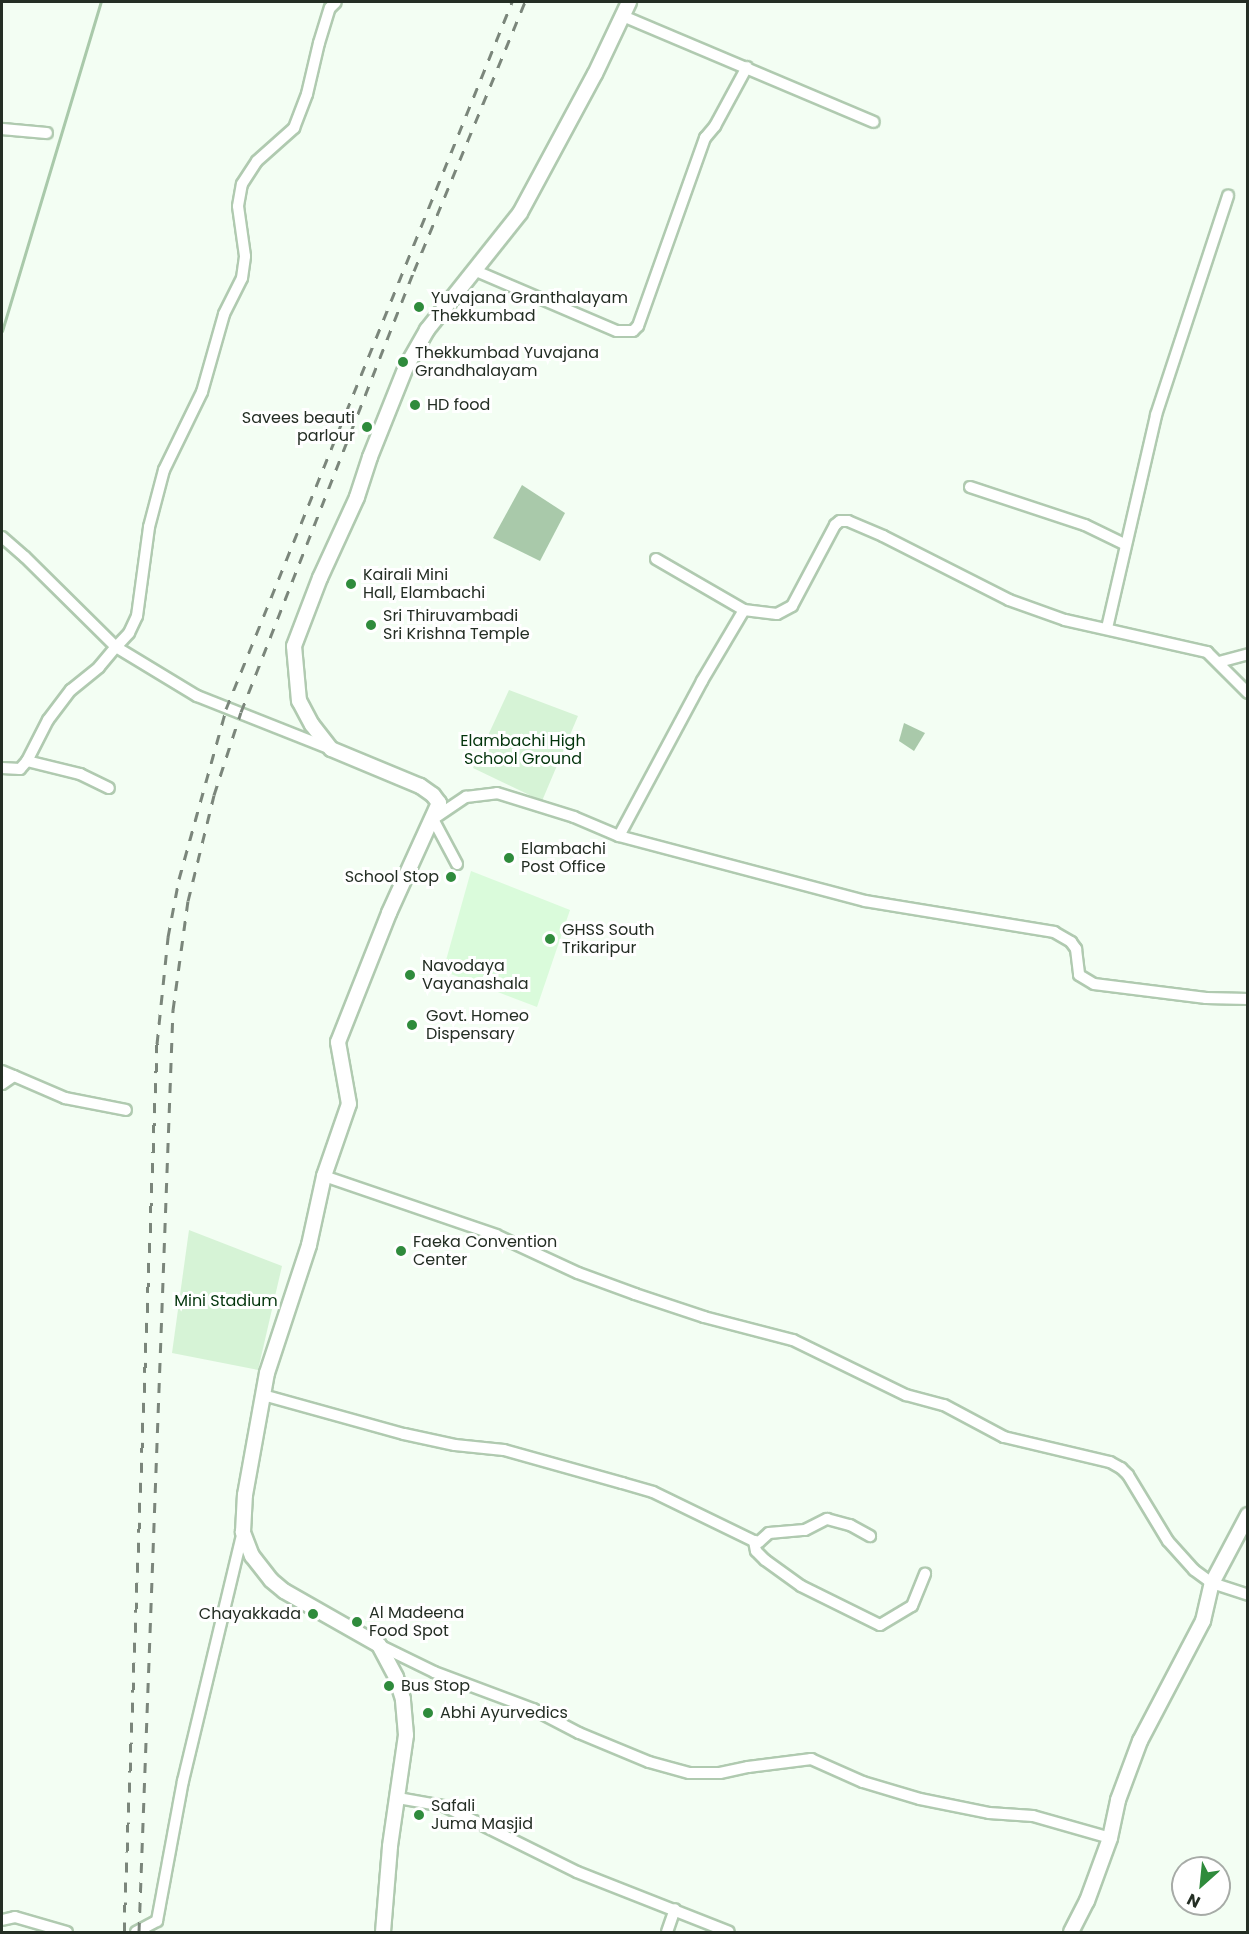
<!DOCTYPE html>
<style>
body{margin:0}
#map{position:relative;width:1249px;height:1934px;overflow:hidden;background:#f3fef3;font-family:Poppins,sans-serif}
div>[style]{position:absolute}
.built>*{inset:0;background:#dafbdb}
.green>*{inset:0;background:#d6f3d6}
.water>*{inset:0;background:#a9c9aa}
.stream>*{height:3px;margin:-1.5px;padding:0 1.5px;transform-origin:1.5px;border-radius:1.5px;background:#a9c9aa}
.roads{filter:drop-shadow(2px 0 #b0cab0) drop-shadow(-2px 0 #b0cab0) drop-shadow(0 2px #b0cab0) drop-shadow(0 -2px #b0cab0)}
.minor>*{height:10px;margin:-5px;padding:0 5px;transform-origin:5px;border-radius:5px;background:#fff}
.major>*{height:14px;margin:-7px;padding:0 7px;transform-origin:7px;border-radius:7px;background:#fff}
.rail>*{height:3px;margin-top:-1.5px;transform-origin:0;background:repeating-linear-gradient(90deg,#7b867b 0 10px,transparent 0 20px)}
.dots>*{width:16px;height:16px;translate:-50% -50%;box-sizing:border-box;border:3px solid #fff;border-radius:50%}
span{translate:-50% -50%;white-space:nowrap;text-align:center;line-height:1.15;-webkit-text-stroke:6px #fff;paint-order:stroke}
.poi-label{font-size:16px;color:#242e24}
.left{translate:0 -50%;text-align:left}
.right{translate:-100% -50%;text-align:right}
.park-label{font-size:16px;color:#02340b}
.frame{position:absolute;inset:0;border:3px solid #242e24;pointer-events:none}
.north{position:absolute;left:1171px;top:1856px;width:60px;height:60px;box-sizing:border-box;background:#fff;border:2px solid #a7aba7;border-radius:50%;rotate:207deg;font-size:16px;font-weight:700;line-height:24px;text-align:center;color:#242e24}
.north::after{content:'';display:block;margin:auto;width:21px;height:27px;background:#2f8b3c;clip-path:polygon(50% 0,100% 100%,50% 72%,0 100%)}
</style>
<div id="map">
<div class="built">
<div style="clip-path:polygon(471px 871px,570px 910px,537px 1007px,443px 971px)"></div>
</div>
<div class="green">
<div style="clip-path:polygon(509px 690px,578px 716px,542px 801px,473px 768px)"></div>
<div style="clip-path:polygon(189px 1230px,282px 1266px,258px 1370px,172px 1353px)"></div>
</div>
<div class="water">
<div style="clip-path:polygon(522px 485px,565px 513px,540px 561px,493px 538px)"></div>
<div style="clip-path:polygon(904px 723px,925px 733px,914px 751px,899px 741px)"></div>
</div>
<div class="stream">
<div style="left:2px;top:331px;width:344px;rotate:-73.3deg"></div>
</div>
<div class="roads">
<div class="minor">
<div style="left:623px;top:16px;width:272px;rotate:22.9deg"></div>
<div style="left:2px;top:129px;width:45px;rotate:5.1deg"></div>
<div style="left:476px;top:271px;width:153px;rotate:23.1deg"></div>
<div style="left:617px;top:331px;width:16px"></div>
<div style="left:633px;top:331px;width:7px;rotate:-45deg"></div>
<div style="left:638px;top:326px;width:200px;rotate:-70.4deg"></div>
<div style="left:705px;top:138px;width:16px;rotate:-50deg"></div>
<div style="left:715px;top:126px;width:67px;rotate:-61.5deg"></div>
<div style="left:970px;top:487px;width:121px;rotate:18.3deg"></div>
<div style="left:1085px;top:525px;width:43px;rotate:26deg"></div>
<div style="left:2px;top:537px;width:30px;rotate:41deg"></div>
<div style="left:25px;top:557px;width:128px;rotate:44.7deg"></div>
<div style="left:116px;top:647px;width:19px;rotate:-47deg"></div>
<div style="left:129px;top:633px;width:19px;rotate:-65deg"></div>
<div style="left:137px;top:616px;width:90px;rotate:-82.3deg"></div>
<div style="left:149px;top:527px;width:59px;rotate:-75.3deg"></div>
<div style="left:164px;top:470px;width:87px;rotate:-64deg"></div>
<div style="left:202px;top:392px;width:81px;rotate:-74.2deg"></div>
<div style="left:224px;top:314px;width:40px;rotate:-63.4deg"></div>
<div style="left:242px;top:278px;width:22px;rotate:-82deg"></div>
<div style="left:245px;top:256px;width:50px;rotate:-98deg"></div>
<div style="left:238px;top:206px;width:22px;rotate:-80deg"></div>
<div style="left:242px;top:184px;width:27px;rotate:-57deg"></div>
<div style="left:257px;top:161px;width:50px;rotate:-41.7deg"></div>
<div style="left:294px;top:128px;width:36px;rotate:-69deg"></div>
<div style="left:307px;top:94px;width:52px;rotate:-76.8deg"></div>
<div style="left:319px;top:43px;width:37px;rotate:-73deg"></div>
<div style="left:330px;top:8px;width:8px;rotate:-45deg"></div>
<div style="left:656px;top:559px;width:102px;rotate:30.1deg"></div>
<div style="left:744px;top:610px;width:33px;rotate:7deg"></div>
<div style="left:777px;top:614px;width:17px;rotate:-28deg"></div>
<div style="left:792px;top:606px;width:92px;rotate:-62deg"></div>
<div style="left:835px;top:525px;width:6px;rotate:-39deg"></div>
<div style="left:840px;top:521px;width:8px"></div>
<div style="left:848px;top:521px;width:38px;rotate:23deg"></div>
<div style="left:883px;top:536px;width:141px;rotate:26.9deg"></div>
<div style="left:1009px;top:600px;width:59px;rotate:19.7deg"></div>
<div style="left:1065px;top:620px;width:146px;rotate:12.7deg"></div>
<div style="left:1207px;top:652px;width:58px;rotate:45deg"></div>
<div style="left:1107px;top:628px;width:219px;rotate:-77deg"></div>
<div style="left:1156px;top:415px;width:231px;rotate:-71.8deg"></div>
<div style="left:1219px;top:662px;width:30px;rotate:-15deg"></div>
<div style="left:27px;top:761px;width:55px;rotate:13.8deg"></div>
<div style="left:80px;top:774px;width:32px;rotate:26deg"></div>
<div style="left:2px;top:768px;width:18px;rotate:3deg"></div>
<div style="left:20px;top:769px;width:11px;rotate:-49deg"></div>
<div style="left:27px;top:761px;width:46px;rotate:-62.9deg"></div>
<div style="left:48px;top:720px;width:38px;rotate:-53deg"></div>
<div style="left:71px;top:690px;width:36px;rotate:-39deg"></div>
<div style="left:99px;top:667px;width:26px;rotate:-50deg"></div>
<div style="left:116px;top:647px;width:95px;rotate:31.2deg"></div>
<div style="left:197px;top:696px;width:144px;rotate:21.6deg"></div>
<div style="left:619px;top:836px;width:176px;rotate:-61.8deg"></div>
<div style="left:702px;top:681px;width:82px;rotate:-59.4deg"></div>
<div style="left:457px;top:864px;width:51px;rotate:-118.1deg"></div>
<div style="left:433px;top:819px;width:40px;rotate:-34deg"></div>
<div style="left:466px;top:797px;width:31px;rotate:-7deg"></div>
<div style="left:497px;top:793px;width:81px;rotate:17.3deg"></div>
<div style="left:574px;top:817px;width:49px;rotate:22.9deg"></div>
<div style="left:619px;top:836px;width:254px;rotate:14.8deg"></div>
<div style="left:865px;top:901px;width:192px;rotate:9.3deg"></div>
<div style="left:1054px;top:932px;width:20px;rotate:30deg"></div>
<div style="left:1071px;top:942px;width:9px;rotate:54deg"></div>
<div style="left:1076px;top:949px;width:26px;rotate:83deg"></div>
<div style="left:1079px;top:975px;width:17px;rotate:31deg"></div>
<div style="left:1094px;top:984px;width:113px;rotate:7.1deg"></div>
<div style="left:1206px;top:998px;width:42px;rotate:1.4deg"></div>
<div style="left:2px;top:1071px;width:13px;rotate:23deg"></div>
<div style="left:2px;top:1084px;width:14px;rotate:-34deg"></div>
<div style="left:14px;top:1076px;width:56px;rotate:23.3deg"></div>
<div style="left:65px;top:1098px;width:62px;rotate:11.1deg"></div>
<div style="left:324px;top:1176px;width:182px;rotate:18.9deg"></div>
<div style="left:496px;top:1235px;width:90px;rotate:24.9deg"></div>
<div style="left:578px;top:1273px;width:61px;rotate:20.2deg"></div>
<div style="left:635px;top:1294px;width:73px;rotate:18.4deg"></div>
<div style="left:704px;top:1317px;width:92px;rotate:14.5deg"></div>
<div style="left:793px;top:1340px;width:126px;rotate:26deg"></div>
<div style="left:906px;top:1395px;width:39px;rotate:15deg"></div>
<div style="left:944px;top:1405px;width:68px;rotate:28.1deg"></div>
<div style="left:1004px;top:1437px;width:109px;rotate:13.3deg"></div>
<div style="left:1110px;top:1462px;width:13px;rotate:29deg"></div>
<div style="left:1121px;top:1468px;width:10px;rotate:45deg"></div>
<div style="left:1128px;top:1475px;width:77px;rotate:58.8deg"></div>
<div style="left:1168px;top:1541px;width:39px;rotate:48deg"></div>
<div style="left:1194px;top:1570px;width:22px;rotate:36deg"></div>
<div style="left:1212px;top:1583px;width:38px;rotate:18deg"></div>
<div style="left:263px;top:1395px;width:146px;rotate:15.5deg"></div>
<div style="left:404px;top:1434px;width:52px;rotate:12.2deg"></div>
<div style="left:455px;top:1445px;width:49px;rotate:5.8deg"></div>
<div style="left:504px;top:1450px;width:123px;rotate:15.6deg"></div>
<div style="left:622px;top:1483px;width:32px;rotate:16deg"></div>
<div style="left:653px;top:1492px;width:112px;rotate:25.9deg"></div>
<div style="left:754px;top:1541px;width:5px;rotate:11deg"></div>
<div style="left:759px;top:1542px;width:13px;rotate:-42deg"></div>
<div style="left:769px;top:1533px;width:36px;rotate:-5deg"></div>
<div style="left:805px;top:1530px;width:25px;rotate:-27deg"></div>
<div style="left:827px;top:1519px;width:24px;rotate:15deg"></div>
<div style="left:850px;top:1525px;width:23px;rotate:29deg"></div>
<div style="left:754px;top:1541px;width:10px;rotate:79deg"></div>
<div style="left:756px;top:1551px;width:13px;rotate:45deg"></div>
<div style="left:765px;top:1560px;width:44px;rotate:35.8deg"></div>
<div style="left:801px;top:1586px;width:88px;rotate:26.3deg"></div>
<div style="left:880px;top:1625px;width:37px;rotate:-31deg"></div>
<div style="left:912px;top:1606px;width:35px;rotate:-68deg"></div>
<div style="left:379px;top:1645px;width:61px;rotate:26.1deg"></div>
<div style="left:434px;top:1672px;width:106px;rotate:20.5deg"></div>
<div style="left:533px;top:1709px;width:52px;rotate:27.6deg"></div>
<div style="left:579px;top:1733px;width:76px;rotate:22.5deg"></div>
<div style="left:649px;top:1762px;width:41px;rotate:15.4deg"></div>
<div style="left:689px;top:1773px;width:31px"></div>
<div style="left:720px;top:1773px;width:29px;rotate:-12deg"></div>
<div style="left:748px;top:1767px;width:64px;rotate:-7.2deg"></div>
<div style="left:811px;top:1759px;width:57px;rotate:23.9deg"></div>
<div style="left:863px;top:1782px;width:59px;rotate:16.6deg"></div>
<div style="left:920px;top:1799px;width:70px;rotate:11.5deg"></div>
<div style="left:989px;top:1813px;width:44px;rotate:3.9deg"></div>
<div style="left:1033px;top:1816px;width:80px;rotate:15.9deg"></div>
<div style="left:398px;top:1798px;width:47px;rotate:9.9deg"></div>
<div style="left:444px;top:1806px;width:148px;rotate:26.4deg"></div>
<div style="left:577px;top:1872px;width:163px;rotate:21.5deg"></div>
<div style="left:2px;top:1920px;width:13px;rotate:-13deg"></div>
<div style="left:15px;top:1917px;width:54px;rotate:16.1deg"></div>
<div style="left:136px;top:1932px;width:24px;rotate:-28deg"></div>
<div style="left:157px;top:1921px;width:142px;rotate:-79.5deg"></div>
<div style="left:183px;top:1781px;width:256px;rotate:-76.5deg"></div>
<div style="left:667px;top:1932px;width:24px;rotate:-71deg"></div>
</div>
<div class="major">
<div style="left:383px;top:1932px;width:86px;rotate:-85.3deg"></div>
<div style="left:390px;top:1846px;width:112px;rotate:-81.8deg"></div>
<div style="left:406px;top:1735px;width:36px;rotate:-95deg"></div>
<div style="left:403px;top:1699px;width:23px;rotate:-108deg"></div>
<div style="left:396px;top:1677px;width:36px;rotate:-118deg"></div>
<div style="left:379px;top:1645px;width:109px;rotate:-150.4deg"></div>
<div style="left:284px;top:1591px;width:17px;rotate:-140deg"></div>
<div style="left:271px;top:1580px;width:31px;rotate:-128deg"></div>
<div style="left:252px;top:1556px;width:26px;rotate:-111deg"></div>
<div style="left:243px;top:1532px;width:37px;rotate:-87deg"></div>
<div style="left:245px;top:1495px;width:124px;rotate:-79.8deg"></div>
<div style="left:267px;top:1373px;width:135px;rotate:-71.8deg"></div>
<div style="left:309px;top:1245px;width:71px;rotate:-77.7deg"></div>
<div style="left:324px;top:1176px;width:76px;rotate:-70.9deg"></div>
<div style="left:349px;top:1104px;width:63px;rotate:-100.1deg"></div>
<div style="left:338px;top:1042px;width:139px;rotate:-68.4deg"></div>
<div style="left:389px;top:913px;width:121px;rotate:-65.6deg"></div>
<div style="left:439px;top:803px;width:10px;rotate:-127deg"></div>
<div style="left:433px;top:795px;width:16px;rotate:-145deg"></div>
<div style="left:420px;top:786px;width:96px;rotate:-157.4deg"></div>
<div style="left:331px;top:749px;width:31px;rotate:-128deg"></div>
<div style="left:312px;top:725px;width:27px;rotate:-118deg"></div>
<div style="left:299px;top:701px;width:55px;rotate:-95.2deg"></div>
<div style="left:294px;top:646px;width:73px;rotate:-69.1deg"></div>
<div style="left:320px;top:578px;width:89px;rotate:-65.4deg"></div>
<div style="left:357px;top:497px;width:42px;rotate:-72deg"></div>
<div style="left:370px;top:457px;width:97px;rotate:-68.2deg"></div>
<div style="left:406px;top:367px;width:43px;rotate:-60.4deg"></div>
<div style="left:427px;top:330px;width:149px;rotate:-51.5deg"></div>
<div style="left:520px;top:213px;width:158px;rotate:-61.7deg"></div>
<div style="left:595px;top:74px;width:80px;rotate:-64.7deg"></div>
<div style="left:1071px;top:1932px;width:35px;rotate:-63deg"></div>
<div style="left:1087px;top:1901px;width:67px;rotate:-69.9deg"></div>
<div style="left:1110px;top:1838px;width:39px;rotate:-78deg"></div>
<div style="left:1118px;top:1800px;width:63px;rotate:-69.6deg"></div>
<div style="left:1140px;top:1741px;width:136px;rotate:-62.3deg"></div>
<div style="left:1203px;top:1621px;width:39px;rotate:-77deg"></div>
<div style="left:1212px;top:1583px;width:77px;rotate:-62.1deg"></div>
</div>
</div>
<div class="rail">
<div style="left:124px;top:1932px;width:889px;rotate:-87.87deg"></div>
<div style="left:157px;top:1044px;width:108px;rotate:-84.1deg"></div>
<div style="left:168px;top:937px;width:59px;rotate:-79.3deg"></div>
<div style="left:179px;top:879px;width:176px;rotate:-74.5deg"></div>
<div style="left:226px;top:709px;width:763px;rotate:-67.98deg"></div>
<div style="left:139px;top:1932px;width:923px;rotate:-87.89deg"></div>
<div style="left:173px;top:1010px;width:110px;rotate:-82.2deg"></div>
<div style="left:188px;top:901px;width:109px;rotate:-76.2deg"></div>
<div style="left:214px;top:795px;width:87px;rotate:-72deg"></div>
<div style="left:241px;top:712px;width:474px;rotate:-68.6deg"></div>
<div style="left:414px;top:271px;width:291px;rotate:-67.6deg"></div>
</div>
<div class="dots">
<div style="left:419px;top:307px;background:#2f8b3c"></div>
<div style="left:403px;top:362px;background:#2f8b3c"></div>
<div style="left:415px;top:405px;background:#2f8b3c"></div>
<div style="left:367px;top:427px;background:#2f8b3c"></div>
<div style="left:351px;top:584px;background:#2f8b3c"></div>
<div style="left:371px;top:625px;background:#2f8b3c"></div>
<div style="left:509px;top:858px;background:#2f8b3c"></div>
<div style="left:451px;top:877px;background:#2f8b3c"></div>
<div style="left:550px;top:939px;background:#2f8b3c"></div>
<div style="left:410px;top:975px;background:#2f8b3c"></div>
<div style="left:412px;top:1025px;background:#2f8b3c"></div>
<div style="left:401px;top:1251px;background:#2f8b3c"></div>
<div style="left:313px;top:1614px;background:#2f8b3c"></div>
<div style="left:357px;top:1622px;background:#2f8b3c"></div>
<div style="left:389px;top:1686px;background:#2f8b3c"></div>
<div style="left:428px;top:1713px;background:#2f8b3c"></div>
<div style="left:419px;top:1815px;background:#2f8b3c"></div>
</div>
<div class="poi-label">
<span class="left" style="left:431px;top:307px">Yuvajana Granthalayam<br>Thekkumbad</span>
<span class="left" style="left:415px;top:362px">Thekkumbad Yuvajana<br>Grandhalayam</span>
<span class="left" style="left:427px;top:405px">HD food</span>
<span class="right" style="left:355px;top:427px">Savees beauti<br>parlour</span>
<span class="left" style="left:363px;top:584px">Kairali Mini<br>Hall, Elambachi</span>
<span class="left" style="left:383px;top:625px">Sri Thiruvambadi<br>Sri Krishna Temple</span>
<span class="left" style="left:521px;top:858px">Elambachi<br>Post Office</span>
<span class="right" style="left:439px;top:877px">School Stop</span>
<span class="left" style="left:562px;top:939px">GHSS South<br>Trikaripur</span>
<span class="left" style="left:422px;top:975px">Navodaya<br>Vayanashala</span>
<span class="left" style="left:426px;top:1025px">Govt. Homeo<br>Dispensary</span>
<span class="left" style="left:413px;top:1251px">Faeka Convention<br>Center</span>
<span class="left" style="left:369px;top:1622px">Al Madeena<br>Food Spot</span>
<span class="right" style="left:301px;top:1614px">Chayakkada</span>
<span class="left" style="left:401px;top:1686px">Bus Stop</span>
<span class="left" style="left:440px;top:1713px">Abhi Ayurvedics</span>
<span class="left" style="left:431px;top:1815px">Safali<br>Juma Masjid</span>
</div>
<div class="park-label">
<span style="left:523px;top:750px">Elambachi High<br>School Ground</span>
<span style="left:226px;top:1301px">Mini Stadium</span>
</div>
<div class="frame"></div>
<div class="north">N</div>
</div>
